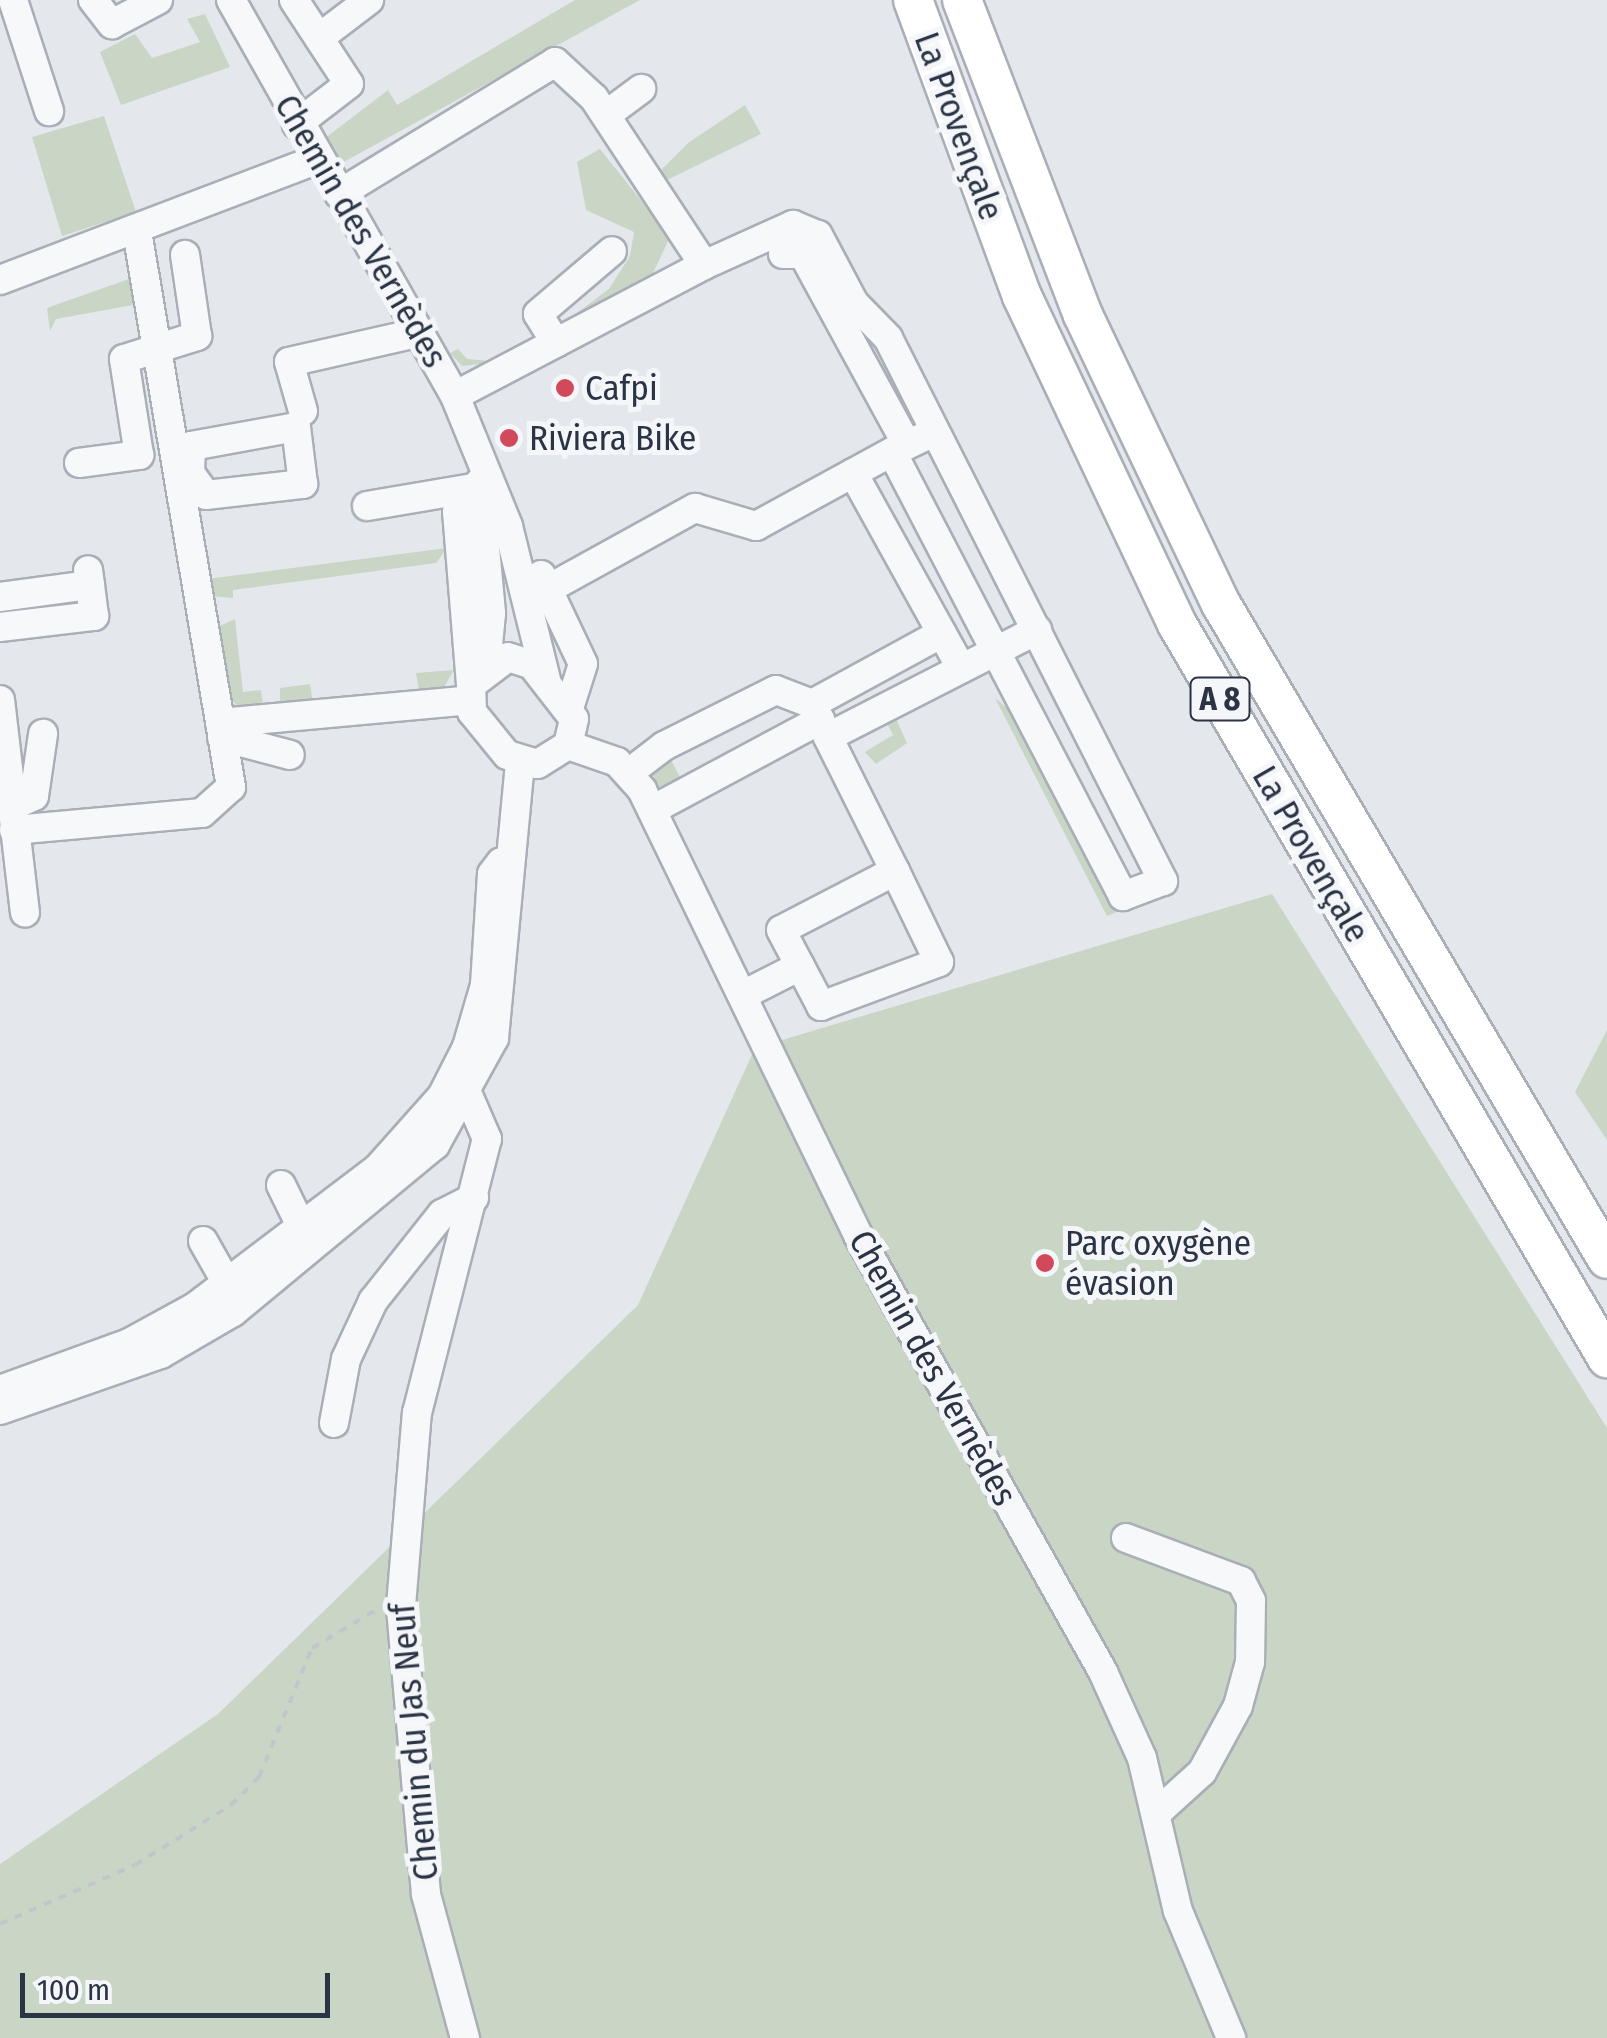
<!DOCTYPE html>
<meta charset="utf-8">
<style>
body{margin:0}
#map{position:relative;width:1607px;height:2038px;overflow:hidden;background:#e4e7ec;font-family:"Fira Sans Condensed",sans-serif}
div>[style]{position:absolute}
.green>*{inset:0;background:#c9d6c5}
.path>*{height:4px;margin-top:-2px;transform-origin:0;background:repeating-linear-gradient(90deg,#c2c5cb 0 8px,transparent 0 16px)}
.roads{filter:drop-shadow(2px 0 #a9aeb7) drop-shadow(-2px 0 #a9aeb7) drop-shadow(0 2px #a9aeb7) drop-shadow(0 -2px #a9aeb7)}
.minor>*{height:28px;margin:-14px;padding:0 14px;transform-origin:14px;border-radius:14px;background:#f7f8fa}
.highway>*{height:38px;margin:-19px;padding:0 19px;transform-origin:19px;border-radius:19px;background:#fff}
.dots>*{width:28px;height:28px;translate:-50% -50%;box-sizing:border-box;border:5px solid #f4f6f9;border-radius:50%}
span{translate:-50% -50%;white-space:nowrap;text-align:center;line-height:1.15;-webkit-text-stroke:10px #f4f6f9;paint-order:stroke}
.shield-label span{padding:2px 8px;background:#f4f6f9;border:2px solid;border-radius:8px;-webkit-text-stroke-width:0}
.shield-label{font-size:32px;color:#2b3445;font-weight:700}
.street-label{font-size:35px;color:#2b3445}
.poi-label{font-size:35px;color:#2b3445}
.left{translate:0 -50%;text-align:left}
.scale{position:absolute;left:20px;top:1973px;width:310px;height:45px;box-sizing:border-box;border:5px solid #2b3445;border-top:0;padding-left:12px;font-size:30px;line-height:35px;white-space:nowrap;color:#2b3445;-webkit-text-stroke:8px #f4f6f9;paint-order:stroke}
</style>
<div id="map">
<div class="green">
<div style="clip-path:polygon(575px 0,640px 0,340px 164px,324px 139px,388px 90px,397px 105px)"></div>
<div style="clip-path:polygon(205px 14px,230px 67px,121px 105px,100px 52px,135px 34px,152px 58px,200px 42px,187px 19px)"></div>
<div style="clip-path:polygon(745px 105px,761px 134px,663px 182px,658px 173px,688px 143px)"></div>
<div style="clip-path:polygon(104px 116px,136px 212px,62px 236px,32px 137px)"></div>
<div style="clip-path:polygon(600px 149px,670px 237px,648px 284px,561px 325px,609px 289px,630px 256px,634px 232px,586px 210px,577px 162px)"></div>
<div style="clip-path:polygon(129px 279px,133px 305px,56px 319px,50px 331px,47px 308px)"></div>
<div style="clip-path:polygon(458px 349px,467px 359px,502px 362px,462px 366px,450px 353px)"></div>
<div style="clip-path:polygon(447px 548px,436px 563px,233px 590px,233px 598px,211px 596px,207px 579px)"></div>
<div style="clip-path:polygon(235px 619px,243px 692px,261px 690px,263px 706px,238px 706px,225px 695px,215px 628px)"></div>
<div style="clip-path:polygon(454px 670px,443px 689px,419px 691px,416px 673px)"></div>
<div style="clip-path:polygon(310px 684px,313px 703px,280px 701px,280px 688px)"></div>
<div style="clip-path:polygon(995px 698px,1013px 713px,1119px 911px,1107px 916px)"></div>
<div style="clip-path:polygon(892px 710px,907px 743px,876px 764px,865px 752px,893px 735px,884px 717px)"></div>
<div style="clip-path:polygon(668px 754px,681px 779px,658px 787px,649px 764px)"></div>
<div style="clip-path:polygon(1272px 894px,1607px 1428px,1607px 2038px,0 2038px,0 1864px,218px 1714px,638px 1305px,755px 1048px)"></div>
<div style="clip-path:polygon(1607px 1030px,1607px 1140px,1575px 1092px)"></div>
</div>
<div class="path">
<div style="left:0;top:1924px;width:147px;rotate:-23.6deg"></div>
<div style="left:135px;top:1865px;width:113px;rotate:-32deg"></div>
<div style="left:231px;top:1805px;width:40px;rotate:-45deg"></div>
<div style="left:259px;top:1777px;width:139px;rotate:-67.7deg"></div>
<div style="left:312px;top:1648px;width:74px;rotate:-30.7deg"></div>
</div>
<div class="roads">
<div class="minor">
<div style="left:13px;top:0;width:117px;rotate:72deg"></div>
<div style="left:93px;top:0;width:31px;rotate:52deg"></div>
<div style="left:112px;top:24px;width:52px;rotate:-27.6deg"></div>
<div style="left:231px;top:0;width:455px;rotate:60.5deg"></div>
<div style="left:455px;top:396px;width:140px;rotate:67.8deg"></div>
<div style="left:508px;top:526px;width:159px;rotate:76.1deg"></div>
<div style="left:294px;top:0;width:100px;rotate:56.8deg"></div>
<div style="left:349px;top:84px;width:66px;rotate:142.4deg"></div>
<div style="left:319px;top:38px;width:63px;rotate:-37.2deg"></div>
<div style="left:606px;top:115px;width:44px;rotate:-36.6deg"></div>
<div style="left:339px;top:194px;width:253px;rotate:-31.4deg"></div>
<div style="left:555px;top:62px;width:53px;rotate:42.7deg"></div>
<div style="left:594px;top:98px;width:200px;rotate:56.6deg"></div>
<div style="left:704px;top:265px;width:281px;rotate:152.3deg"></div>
<div style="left:783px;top:254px;width:20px"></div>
<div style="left:803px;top:254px;width:217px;rotate:61.4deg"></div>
<div style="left:704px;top:265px;width:98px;rotate:-24.2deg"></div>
<div style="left:793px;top:225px;width:27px;rotate:22deg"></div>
<div style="left:818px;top:235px;width:77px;rotate:62.1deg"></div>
<div style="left:854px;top:303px;width:49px;rotate:45.8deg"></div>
<div style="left:888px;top:338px;width:609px;rotate:63.14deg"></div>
<div style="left:1163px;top:881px;width:43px;rotate:159.4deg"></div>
<div style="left:1123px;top:896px;width:500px;rotate:-117.49deg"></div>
<div style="left:892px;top:452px;width:47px;rotate:-25.5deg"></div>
<div style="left:0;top:280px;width:341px;rotate:-20.8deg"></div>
<div style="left:556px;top:343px;width:34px;rotate:-122deg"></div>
<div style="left:538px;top:314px;width:97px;rotate:-40.4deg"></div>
<div style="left:303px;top:411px;width:51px;rotate:-105.9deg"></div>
<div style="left:289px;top:362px;width:135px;rotate:-12.8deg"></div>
<div style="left:79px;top:463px;width:61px;rotate:-7.6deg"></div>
<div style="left:139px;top:455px;width:97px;rotate:-98.9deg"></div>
<div style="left:124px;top:359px;width:77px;rotate:-17.5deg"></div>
<div style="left:197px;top:336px;width:82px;rotate:-98.4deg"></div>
<div style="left:853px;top:473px;width:223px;rotate:61deg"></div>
<div style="left:180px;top:474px;width:10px;rotate:-6deg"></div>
<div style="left:190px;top:473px;width:27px;rotate:54deg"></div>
<div style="left:206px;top:495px;width:98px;rotate:-6.5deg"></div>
<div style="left:303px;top:484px;width:57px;rotate:-97deg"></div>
<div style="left:296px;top:427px;width:107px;rotate:169.7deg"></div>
<div style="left:191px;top:446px;width:27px;rotate:92deg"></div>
<div style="left:479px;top:483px;width:131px;rotate:84.7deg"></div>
<div style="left:491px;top:613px;width:55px;rotate:95.2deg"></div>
<div style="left:367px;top:506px;width:114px;rotate:-9.6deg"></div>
<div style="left:541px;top:575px;width:98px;rotate:64.7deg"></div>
<div style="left:583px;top:664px;width:43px;rotate:107.6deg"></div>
<div style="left:548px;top:589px;width:168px;rotate:-28.9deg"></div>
<div style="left:695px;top:508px;width:64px;rotate:16.4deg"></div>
<div style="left:756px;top:526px;width:155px;rotate:-28.6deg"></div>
<div style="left:0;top:597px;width:91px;rotate:-7.6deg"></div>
<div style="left:0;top:627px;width:95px;rotate:-6.7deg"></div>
<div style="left:94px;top:616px;width:46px;rotate:-97.4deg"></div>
<div style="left:508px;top:657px;width:25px;rotate:18deg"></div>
<div style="left:532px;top:665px;width:68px;rotate:52.1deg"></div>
<div style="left:574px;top:719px;width:27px;rotate:103deg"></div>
<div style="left:568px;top:745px;width:36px;rotate:148deg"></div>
<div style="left:537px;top:764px;width:31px;rotate:-163deg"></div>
<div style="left:507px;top:755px;width:55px;rotate:-129.1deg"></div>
<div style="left:472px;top:712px;width:27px;rotate:-92deg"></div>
<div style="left:471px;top:685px;width:46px;rotate:-37.1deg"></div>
<div style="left:471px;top:685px;width:174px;rotate:-94.6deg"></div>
<div style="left:457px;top:512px;width:33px;rotate:-49deg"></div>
<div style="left:0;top:700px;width:214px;rotate:83.3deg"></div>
<div style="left:819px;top:718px;width:16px;rotate:-117deg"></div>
<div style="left:812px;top:704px;width:148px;rotate:-28.6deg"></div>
<div style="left:220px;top:723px;width:252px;rotate:-5.2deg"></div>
<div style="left:222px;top:737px;width:70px;rotate:14.8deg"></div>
<div style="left:568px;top:745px;width:52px;rotate:19.1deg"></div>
<div style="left:617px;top:762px;width:38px;rotate:48deg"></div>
<div style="left:642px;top:790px;width:497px;rotate:64.1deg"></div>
<div style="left:859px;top:1237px;width:499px;rotate:60.7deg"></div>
<div style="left:1103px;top:1672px;width:94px;rotate:65.6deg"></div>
<div style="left:1142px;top:1758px;width:157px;rotate:76.8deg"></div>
<div style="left:1178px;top:1911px;width:138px;rotate:67.3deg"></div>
<div style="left:630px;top:772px;width:43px;rotate:-37.4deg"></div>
<div style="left:664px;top:746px;width:125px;rotate:-26.6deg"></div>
<div style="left:776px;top:690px;width:39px;rotate:21deg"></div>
<div style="left:12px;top:806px;width:24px;rotate:-24deg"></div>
<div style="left:34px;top:796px;width:63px;rotate:-81.7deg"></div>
<div style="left:652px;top:810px;width:191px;rotate:-28.2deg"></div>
<div style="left:14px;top:830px;width:189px;rotate:-5.2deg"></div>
<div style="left:202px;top:813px;width:39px;rotate:-42deg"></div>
<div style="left:231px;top:787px;width:564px;rotate:-99.6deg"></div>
<div style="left:895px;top:871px;width:128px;rotate:152.6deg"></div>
<div style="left:781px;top:930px;width:86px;rotate:62.2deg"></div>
<div style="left:821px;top:1006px;width:126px;rotate:-20.4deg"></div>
<div style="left:939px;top:962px;width:101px;rotate:-115.8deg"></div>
<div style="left:895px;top:871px;width:150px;rotate:-116.6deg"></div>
<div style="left:828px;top:737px;width:235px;rotate:-27.1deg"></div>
<div style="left:743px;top:995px;width:64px;rotate:-27deg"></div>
<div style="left:281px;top:1185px;width:50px;rotate:63.9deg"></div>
<div style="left:203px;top:1241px;width:51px;rotate:60.4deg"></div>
<div style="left:0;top:1390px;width:137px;rotate:-20deg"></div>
<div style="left:129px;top:1343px;width:75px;rotate:-28.6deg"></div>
<div style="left:195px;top:1307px;width:228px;rotate:-37.2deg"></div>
<div style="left:377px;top:1169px;width:98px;rotate:-48.3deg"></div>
<div style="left:442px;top:1096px;width:55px;rotate:-63deg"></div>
<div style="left:467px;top:1047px;width:65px;rotate:-73.8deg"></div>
<div style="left:485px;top:985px;width:111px;rotate:-86.4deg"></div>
<div style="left:492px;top:874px;width:15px;rotate:-53deg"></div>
<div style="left:0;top:1410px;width:170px;rotate:-19.2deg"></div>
<div style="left:161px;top:1354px;width:83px;rotate:-30.3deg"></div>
<div style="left:233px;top:1312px;width:262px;rotate:-39.6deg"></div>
<div style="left:435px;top:1145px;width:122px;rotate:-61.1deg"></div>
<div style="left:494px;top:1038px;width:276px;rotate:-84.6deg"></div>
<div style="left:334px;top:1423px;width:65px;rotate:-79.4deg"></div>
<div style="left:346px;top:1359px;width:64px;rotate:-65deg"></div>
<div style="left:373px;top:1301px;width:111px;rotate:-51.6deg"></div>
<div style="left:442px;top:1214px;width:36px;rotate:-27deg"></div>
<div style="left:1126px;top:1538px;width:123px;rotate:20.5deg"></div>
<div style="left:1241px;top:1581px;width:22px;rotate:63deg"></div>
<div style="left:1251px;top:1601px;width:61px;rotate:90.9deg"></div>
<div style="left:1250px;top:1662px;width:46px;rotate:105.3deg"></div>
<div style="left:1238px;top:1706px;width:75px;rotate:118.6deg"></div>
<div style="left:1202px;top:1772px;width:58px;rotate:137.8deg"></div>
<div style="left:465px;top:2038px;width:149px;rotate:-105.2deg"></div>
<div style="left:426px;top:1894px;width:289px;rotate:-95deg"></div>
<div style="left:401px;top:1606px;width:194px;rotate:-85.3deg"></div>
<div style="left:417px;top:1413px;width:283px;rotate:-75.7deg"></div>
<div style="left:487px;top:1139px;width:48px;rotate:-113.4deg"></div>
</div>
<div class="highway">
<div style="left:913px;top:0;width:315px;rotate:69.8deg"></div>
<div style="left:1022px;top:296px;width:363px;rotate:64.7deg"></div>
<div style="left:1177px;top:624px;width:851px;rotate:59.64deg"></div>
<div style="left:962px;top:0;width:337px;rotate:69deg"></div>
<div style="left:1083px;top:315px;width:320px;rotate:64.5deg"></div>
<div style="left:1221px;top:604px;width:760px;rotate:59.49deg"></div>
</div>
</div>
<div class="dots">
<div style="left:565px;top:388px;background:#d1495b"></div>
<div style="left:509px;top:438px;background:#d1495b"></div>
<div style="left:1045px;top:1263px;background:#d1495b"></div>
</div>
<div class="shield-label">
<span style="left:1220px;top:699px">A 8</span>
</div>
<div class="street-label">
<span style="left:959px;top:126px;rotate:70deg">La Provençale</span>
<span style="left:361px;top:231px;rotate:60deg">Chemin des Vernèdes</span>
<span style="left:1311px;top:854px;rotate:60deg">La Provençale</span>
<span style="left:933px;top:1368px;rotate:61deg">Chemin des Vernèdes</span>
<span style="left:414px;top:1742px;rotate:-95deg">Chemin du Jas Neuf</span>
</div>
<div class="poi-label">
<span class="left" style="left:585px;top:388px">Cafpi</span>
<span class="left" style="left:529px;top:438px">Riviera Bike</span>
<span class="left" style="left:1065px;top:1263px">Parc oxygène<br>évasion</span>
</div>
<div class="scale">100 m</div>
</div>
